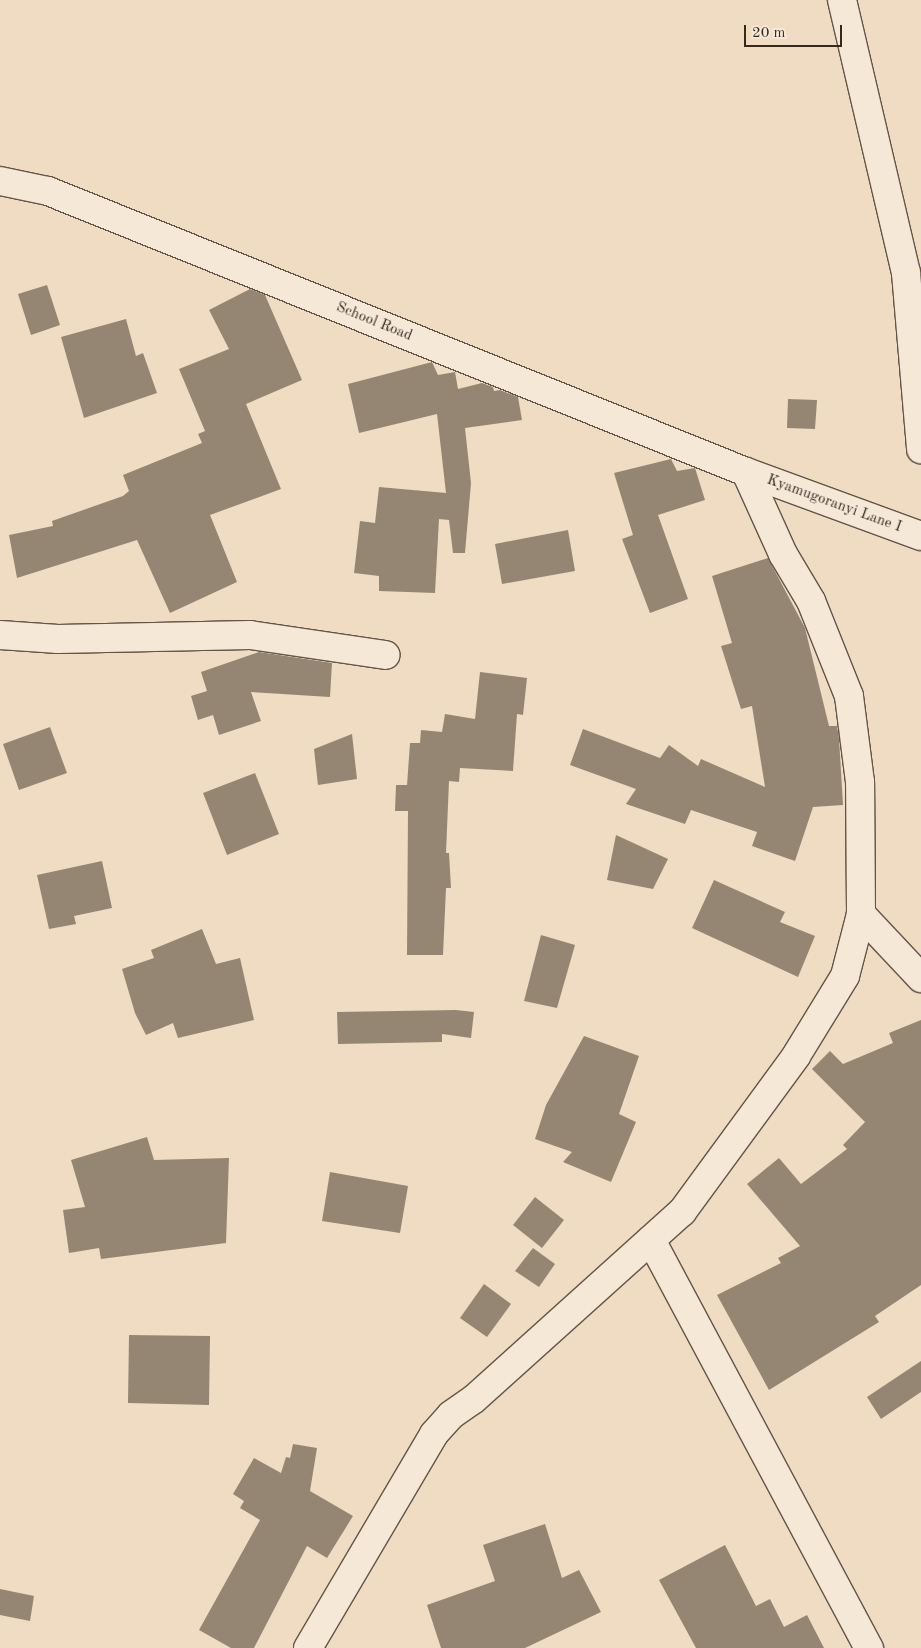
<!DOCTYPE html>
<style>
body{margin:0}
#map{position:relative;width:921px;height:1648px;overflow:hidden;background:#efdcc2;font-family:"Old Standard TT",serif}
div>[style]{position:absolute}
.building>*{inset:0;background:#958674}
.roads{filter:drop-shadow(1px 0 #635548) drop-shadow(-1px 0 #635548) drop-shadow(0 1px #635548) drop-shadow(0 -1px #635548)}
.minor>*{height:28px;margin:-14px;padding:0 14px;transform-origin:14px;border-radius:14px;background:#f5e8d7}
span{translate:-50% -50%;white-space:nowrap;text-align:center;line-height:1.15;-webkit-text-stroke:4.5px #f5e8d7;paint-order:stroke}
.street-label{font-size:15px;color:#34281f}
.scale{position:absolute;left:744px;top:25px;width:98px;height:22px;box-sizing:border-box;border:2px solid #34281f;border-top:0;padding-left:6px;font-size:15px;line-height:18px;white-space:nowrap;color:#34281f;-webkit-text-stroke:4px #f5e8d7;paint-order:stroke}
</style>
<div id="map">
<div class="building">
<div style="clip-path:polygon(47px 285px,60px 325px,31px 335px,18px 294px)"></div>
<div style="clip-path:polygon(250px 289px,265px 295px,302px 380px,246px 404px,281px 489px,210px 515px,237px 582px,170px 613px,137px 540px,17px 578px,9px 535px,53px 526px,52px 521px,123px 496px,129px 491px,123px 475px,202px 443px,198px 434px,205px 431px,179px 369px,229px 349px,209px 310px)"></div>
<div style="clip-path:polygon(126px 319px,136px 356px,143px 353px,157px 393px,84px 418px,61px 337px)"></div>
<div style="clip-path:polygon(432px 362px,438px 375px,455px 372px,458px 389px,482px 383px,493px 387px,494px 391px,500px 390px,518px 397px,522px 420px,465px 428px,471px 483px,465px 553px,453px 553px,449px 520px,439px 519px,435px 593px,379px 591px,379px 576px,354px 573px,360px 521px,375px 523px,379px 487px,446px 493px,437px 414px,359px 433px,348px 384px)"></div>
<div style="clip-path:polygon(788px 399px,817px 400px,815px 429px,787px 428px)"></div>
<div style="clip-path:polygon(671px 459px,677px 471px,695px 468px,705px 500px,658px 515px,688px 599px,650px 613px,622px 539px,633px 535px,614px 473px)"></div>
<div style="clip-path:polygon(568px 530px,575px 571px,502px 584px,495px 544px)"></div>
<div style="clip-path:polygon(768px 558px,805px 628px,829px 726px,837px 726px,839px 738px,843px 805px,813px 807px,795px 861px,752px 846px,757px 832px,691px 810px,685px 824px,626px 804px,636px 789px,570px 765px,583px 729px,660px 758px,669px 745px,698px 766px,701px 759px,765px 787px,752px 706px,741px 709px,721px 646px,732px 643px,712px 576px)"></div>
<div style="clip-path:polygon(259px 652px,332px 663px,330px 697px,251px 692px,261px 721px,219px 735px,213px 715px,198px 720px,191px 696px,207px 691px,201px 672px)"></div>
<div style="clip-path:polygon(480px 672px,527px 678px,523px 715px,517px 714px,513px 771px,460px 768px,459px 782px,449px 781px,446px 853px,449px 853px,451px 888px,446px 888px,443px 955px,407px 955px,408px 811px,395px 811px,396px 785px,407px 785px,410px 743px,420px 743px,421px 730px,442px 732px,445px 714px,475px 719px)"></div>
<div style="clip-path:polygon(50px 727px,67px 773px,19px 790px,3px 744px)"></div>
<div style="clip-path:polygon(352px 734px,357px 779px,318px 785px,314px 749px)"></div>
<div style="clip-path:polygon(255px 773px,279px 834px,227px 855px,203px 793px)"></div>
<div style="clip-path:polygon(616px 835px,668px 859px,653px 889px,607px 880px)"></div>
<div style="clip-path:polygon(102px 861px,112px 908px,74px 916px,76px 924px,49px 929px,37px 875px)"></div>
<div style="clip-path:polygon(714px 880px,785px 912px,780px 922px,815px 936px,798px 977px,692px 928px)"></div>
<div style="clip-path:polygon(202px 929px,216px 964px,240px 958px,254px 1020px,178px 1038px,173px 1023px,146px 1035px,135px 1013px,122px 969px,154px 958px,151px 950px)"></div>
<div style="clip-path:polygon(541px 935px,575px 945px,557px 1008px,524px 1001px)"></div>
<div style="clip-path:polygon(456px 1010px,474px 1012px,471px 1038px,442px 1034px,442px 1042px,338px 1044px,337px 1012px)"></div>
<div style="clip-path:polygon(921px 1020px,921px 1285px,875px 1316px,879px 1322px,769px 1390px,717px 1295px,781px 1263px,778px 1258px,800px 1246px,747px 1184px,779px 1158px,801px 1184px,847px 1149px,843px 1145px,865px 1122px,812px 1069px,830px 1051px,843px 1064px,893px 1043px,889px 1033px)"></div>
<div style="clip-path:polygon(584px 1036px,639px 1056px,619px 1114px,636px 1122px,611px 1182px,563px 1162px,572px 1152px,535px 1139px,546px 1105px)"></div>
<div style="clip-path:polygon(147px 1137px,154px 1160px,229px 1158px,226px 1243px,101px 1259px,99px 1248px,69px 1253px,63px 1210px,85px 1207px,71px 1160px)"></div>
<div style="clip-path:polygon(330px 1172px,408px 1186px,400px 1233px,322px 1221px)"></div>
<div style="clip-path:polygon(535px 1197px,564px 1220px,542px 1248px,513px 1225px)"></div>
<div style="clip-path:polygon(533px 1248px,555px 1264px,539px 1287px,515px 1271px)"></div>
<div style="clip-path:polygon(484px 1284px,511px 1304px,487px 1337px,460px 1318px)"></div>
<div style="clip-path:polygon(129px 1335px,210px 1336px,209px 1405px,128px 1403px)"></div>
<div style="clip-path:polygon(921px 1361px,921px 1392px,881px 1419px,867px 1397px)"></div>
<div style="clip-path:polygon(293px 1444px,317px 1448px,310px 1491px,353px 1516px,327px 1558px,307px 1546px,254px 1648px,231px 1648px,199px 1630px,260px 1520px,240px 1508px,244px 1501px,233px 1494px,254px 1458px,281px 1473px,286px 1457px,290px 1458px)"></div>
<div style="clip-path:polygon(545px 1524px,562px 1578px,579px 1570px,601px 1612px,525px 1648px,441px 1648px,427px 1605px,495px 1581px,483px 1545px)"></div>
<div style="clip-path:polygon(725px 1545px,756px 1606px,770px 1599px,784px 1627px,807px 1615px,824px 1648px,696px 1648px,659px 1580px)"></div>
<div style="clip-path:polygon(0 1589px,34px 1596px,30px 1621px,0 1615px)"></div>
</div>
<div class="roads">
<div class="minor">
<div style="left:842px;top:0;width:280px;rotate:76.8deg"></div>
<div style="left:906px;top:273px;width:177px;rotate:85.1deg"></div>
<div style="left:0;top:181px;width:49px;rotate:11.8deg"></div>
<div style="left:48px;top:191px;width:752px;rotate:21.93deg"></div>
<div style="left:746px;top:472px;width:186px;rotate:20.1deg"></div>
<div style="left:0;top:635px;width:58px;rotate:3.9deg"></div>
<div style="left:58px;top:639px;width:192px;rotate:-1.2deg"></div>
<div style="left:250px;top:635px;width:137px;rotate:8.4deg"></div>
<div style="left:861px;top:914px;width:88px;rotate:46.8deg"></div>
<div style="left:651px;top:1240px;width:463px;rotate:61.9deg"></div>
<div style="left:308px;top:1648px;width:248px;rotate:-59.5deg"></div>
<div style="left:434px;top:1434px;width:25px;rotate:-48deg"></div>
<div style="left:451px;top:1415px;width:28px;rotate:-35deg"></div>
<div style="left:474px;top:1399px;width:280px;rotate:-42deg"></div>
<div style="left:682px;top:1212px;width:193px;rotate:-53.8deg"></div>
<div style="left:796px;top:1056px;width:94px;rotate:-58.5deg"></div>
<div style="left:845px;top:976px;width:64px;rotate:-75.5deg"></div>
<div style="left:861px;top:914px;width:132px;rotate:-90.4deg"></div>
<div style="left:860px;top:782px;width:87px;rotate:-97.3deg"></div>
<div style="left:849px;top:696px;width:102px;rotate:-111.8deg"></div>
<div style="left:811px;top:601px;width:55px;rotate:-120.8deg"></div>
<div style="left:783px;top:554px;width:90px;rotate:-114.3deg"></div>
</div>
</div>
<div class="street-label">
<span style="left:374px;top:322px;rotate:22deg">School Road</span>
<span style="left:834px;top:504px;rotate:20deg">Kyamugoranyi Lane I</span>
</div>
<div class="scale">20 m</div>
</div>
